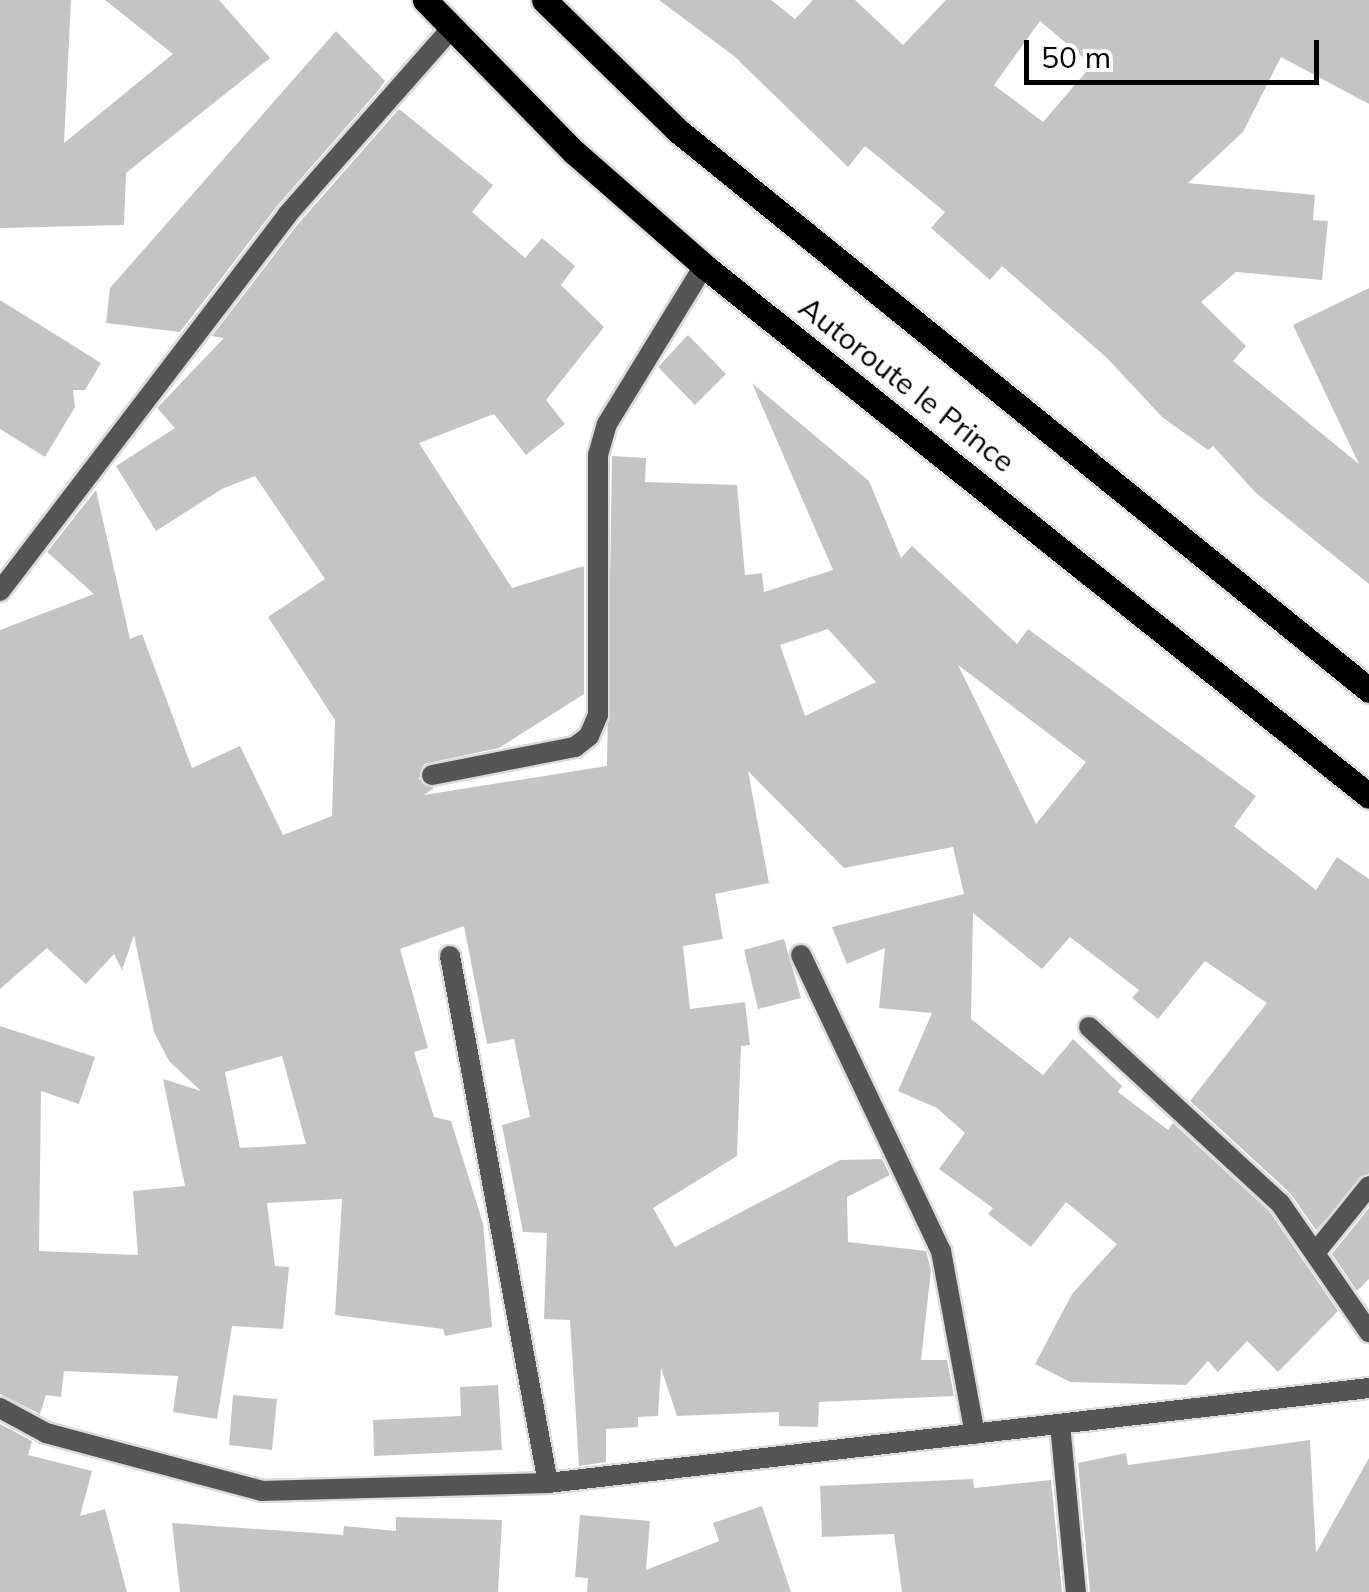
<!DOCTYPE html>
<style>
body{margin:0}
#map{position:relative;width:1369px;height:1592px;overflow:hidden;background:#fff;font-family:Mulish,sans-serif}
div>[style]{position:absolute}
.building>*{inset:0;background:#c4c4c4}
.roads{filter:drop-shadow(2px 0 #dbdbdb) drop-shadow(-2px 0 #dbdbdb) drop-shadow(0 2px #dbdbdb) drop-shadow(0 -2px #dbdbdb)}
.lane>*{height:20px;margin:-10px;padding:0 10px;transform-origin:10px;border-radius:10px;background:#555}
.street>*{height:20px;margin:-10px;padding:0 10px;transform-origin:10px;border-radius:10px;background:#555}
.primary>*{height:25px;margin:-12.5px;padding:0 12.5px;transform-origin:12.5px;border-radius:12.5px;background:#000}
span{translate:-50% -50%;white-space:nowrap;text-align:center;line-height:1.15;-webkit-text-stroke:10px #fff;paint-order:stroke}
.street-label{font-size:30px;color:#000}
.scale{position:absolute;left:1024px;top:40px;width:295px;height:45px;box-sizing:border-box;border:5px solid #000;border-top:0;padding-left:12px;font-size:30px;line-height:35px;white-space:nowrap;color:#000;-webkit-text-stroke:8px #fff;paint-order:stroke}
</style>
<div id="map">
<div class="building">
<div style="clip-path:polygon(0 0,71px 0,64px 143px,173px 54px,105px 0,219px 0,270px 58px,126px 173px,124px 225px,0 228px)"></div>
<div style="clip-path:polygon(evenodd,659px 0,771px 0,795px 19px,813px 0,855px 0,903px 45px,946px 0,1369px 0,1369px 104px,1281px 57px,1243px 132px,1188px 183px,1315px 195px,1313px 220px,1328px 221px,1322px 280px,1236px 272px,1201px 302px,1246px 346px,1233px 361px,1359px 464px,1293px 325px,1369px 288px,1369px 584px,1256px 493px,1213px 446px,1208px 450px,1162px 417px,1107px 358px,1002px 266px,990px 280px,931px 228px,945px 212px,865px 146px,848px 167px,734px 56px,659px 0,1040px 21px,1092px 65px,1043px 122px,994px 85px,1040px 21px)"></div>
<div style="clip-path:polygon(336px 31px,385px 81px,377px 92px,277px 206px,180px 332px,106px 323px,110px 288px)"></div>
<div style="clip-path:polygon(evenodd,399px 109px,493px 185px,472px 212px,525px 258px,542px 238px,575px 266px,561px 285px,604px 327px,546px 400px,565px 424px,526px 455px,494px 414px,419px 443px,512px 588px,584px 566px,584px 694px,499px 748px,424px 764px,419px 779px,434px 788px,424px 795px,607px 766px,612px 456px,646px 458px,645px 482px,737px 485px,745px 575px,762px 573px,764px 592px,833px 570px,752px 383px,869px 481px,901px 558px,912px 546px,1017px 644px,1028px 629px,1256px 796px,1234px 826px,1316px 890px,1337px 857px,1369px 879px,1369px 1173px,1316px 1230px,1290px 1193px,1190px 1101px,1267px 1003px,1205px 961px,1158px 1019px,1132px 998px,1139px 990px,1070px 937px,1042px 969px,973px 913px,971px 1019px,1043px 1075px,1073px 1039px,1122px 1086px,1118px 1092px,1168px 1130px,1173px 1123px,1270px 1212px,1338px 1311px,1278px 1372px,1247px 1341px,1218px 1372px,1208px 1361px,1186px 1385px,1070px 1382px,1035px 1364px,1072px 1294px,1117px 1244px,1066px 1202px,1031px 1247px,988px 1214px,993px 1208px,939px 1169px,965px 1133px,937px 1108px,898px 1091px,932px 1013px,879px 1008px,885px 948px,847px 964px,832px 927px,964px 894px,953px 847px,844px 868px,748px 771px,769px 883px,715px 894px,723px 939px,683px 946px,690px 1009px,745px 1002px,750px 1045px,741px 1046px,737px 1156px,653px 1208px,675px 1247px,840px 1160px,882px 1159px,890px 1175px,847px 1197px,848px 1242px,926px 1251px,931px 1270px,921px 1360px,947px 1360px,954px 1396px,819px 1402px,818px 1427px,779px 1426px,779px 1412px,677px 1416px,661px 1368px,658px 1416px,638px 1417px,638px 1427px,606px 1429px,606px 1462px,579px 1466px,570px 1320px,544px 1319px,547px 1233px,523px 1232px,502px 1125px,530px 1117px,514px 1039px,487px 1044px,464px 926px,400px 949px,428px 1048px,414px 1052px,434px 1117px,451px 1121px,483px 1223px,492px 1327px,445px 1336px,443px 1329px,335px 1315px,342px 1199px,267px 1203px,275px 1266px,289px 1267px,283px 1329px,232px 1326px,217px 1419px,173px 1412px,178px 1376px,64px 1371px,61px 1397px,46px 1395px,40px 1414px,0 1394px,0 1026px,95px 1057px,79px 1104px,41px 1091px,39px 1251px,138px 1255px,133px 1191px,185px 1186px,163px 1079px,201px 1091px,169px 1061px,154px 1032px,134px 935px,122px 970px,114px 954px,86px 984px,47px 948px,0 989px,0 630px,94px 594px,47px 552px,96px 490px,130px 639px,142px 634px,192px 768px,240px 746px,283px 835px,332px 816px,335px 720px,268px 617px,325px 579px,255px 476px,222px 489px,156px 531px,116px 466px,175px 428px,157px 408px,224px 338px,212px 336px,298px 224px,399px 109px,828px 629px,876px 682px,805px 716px,780px 645px,828px 629px,399px 109px,958px 665px,1086px 762px,1036px 824px,958px 665px,399px 109px,282px 1056px,306px 1144px,240px 1148px,225px 1072px,282px 1056px)"></div>
<div style="clip-path:polygon(0 300px,101px 363px,85px 390px,73px 390px,75px 407px,45px 457px,0 429px)"></div>
<div style="clip-path:polygon(688px 335px,726px 374px,695px 405px,658px 367px)"></div>
<div style="clip-path:polygon(784px 939px,801px 998px,758px 1009px,744px 950px)"></div>
<div style="clip-path:polygon(1369px 1208px,1369px 1279px,1357px 1291px,1332px 1254px)"></div>
<div style="clip-path:polygon(498px 1385px,502px 1450px,374px 1456px,373px 1420px,461px 1416px,460px 1387px)"></div>
<div style="clip-path:polygon(233px 1395px,277px 1399px,272px 1450px,229px 1445px)"></div>
<div style="clip-path:polygon(0 1424px,32px 1441px,28px 1455px,92px 1471px,80px 1516px,105px 1509px,127px 1592px,0 1592px)"></div>
<div style="clip-path:polygon(1310px 1440px,1316px 1553px,1369px 1458px,1369px 1592px,1090px 1592px,1078px 1463px,1126px 1453px,1128px 1465px)"></div>
<div style="clip-path:polygon(973px 1479px,974px 1488px,1051px 1480px,1062px 1592px,902px 1592px,894px 1534px,822px 1537px,820px 1486px)"></div>
<div style="clip-path:polygon(762px 1506px,791px 1592px,587px 1592px,588px 1578px,575px 1577px,580px 1515px,650px 1521px,646px 1570px,719px 1541px,713px 1523px)"></div>
<div style="clip-path:polygon(396px 1517px,502px 1520px,498px 1592px,180px 1592px,172px 1523px,343px 1535px,344px 1526px,396px 1531px)"></div>
</div>
<div class="roads">
<div class="lane">
<div style="left:1060px;top:1424px;width:169px;rotate:84.6deg"></div>
</div>
<div class="street">
<div style="left:0;top:591px;width:473px;rotate:-52.6deg"></div>
<div style="left:287px;top:215px;width:249px;rotate:-48.6deg"></div>
<div style="left:432px;top:775px;width:146px;rotate:-11.1deg"></div>
<div style="left:575px;top:747px;width:18px;rotate:-38deg"></div>
<div style="left:589px;top:736px;width:23px;rotate:-67deg"></div>
<div style="left:598px;top:715px;width:260px;rotate:-90deg"></div>
<div style="left:598px;top:455px;width:32px;rotate:-74deg"></div>
<div style="left:607px;top:424px;width:185px;rotate:-58.5deg"></div>
<div style="left:801px;top:955px;width:327px;rotate:64.7deg"></div>
<div style="left:941px;top:1251px;width:186px;rotate:79.5deg"></div>
<div style="left:450px;top:956px;width:536px;rotate:79.47deg"></div>
<div style="left:1089px;top:1027px;width:260px;rotate:42.7deg"></div>
<div style="left:1280px;top:1203px;width:157px;rotate:55.4deg"></div>
<div style="left:1315px;top:1253px;width:86px;rotate:-51.1deg"></div>
<div style="left:0;top:1408px;width:52px;rotate:28.5deg"></div>
<div style="left:46px;top:1433px;width:224px;rotate:15deg"></div>
<div style="left:262px;top:1491px;width:286px;rotate:-1.6deg"></div>
<div style="left:548px;top:1483px;width:826px;rotate:-6.6deg"></div>
</div>
<div class="primary">
<div style="left:425px;top:0;width:213px;rotate:45.6deg"></div>
<div style="left:574px;top:152px;width:173px;rotate:41.2deg"></div>
<div style="left:704px;top:266px;width:850px;rotate:38.55deg"></div>
<div style="left:544px;top:0;width:186px;rotate:44.3deg"></div>
<div style="left:677px;top:130px;width:890px;rotate:38.98deg"></div>
</div>
</div>
<div class="street-label">
<span style="left:907px;top:384px;rotate:38deg">Autoroute le Prince</span>
</div>
<div class="scale">50 m</div>
</div>
